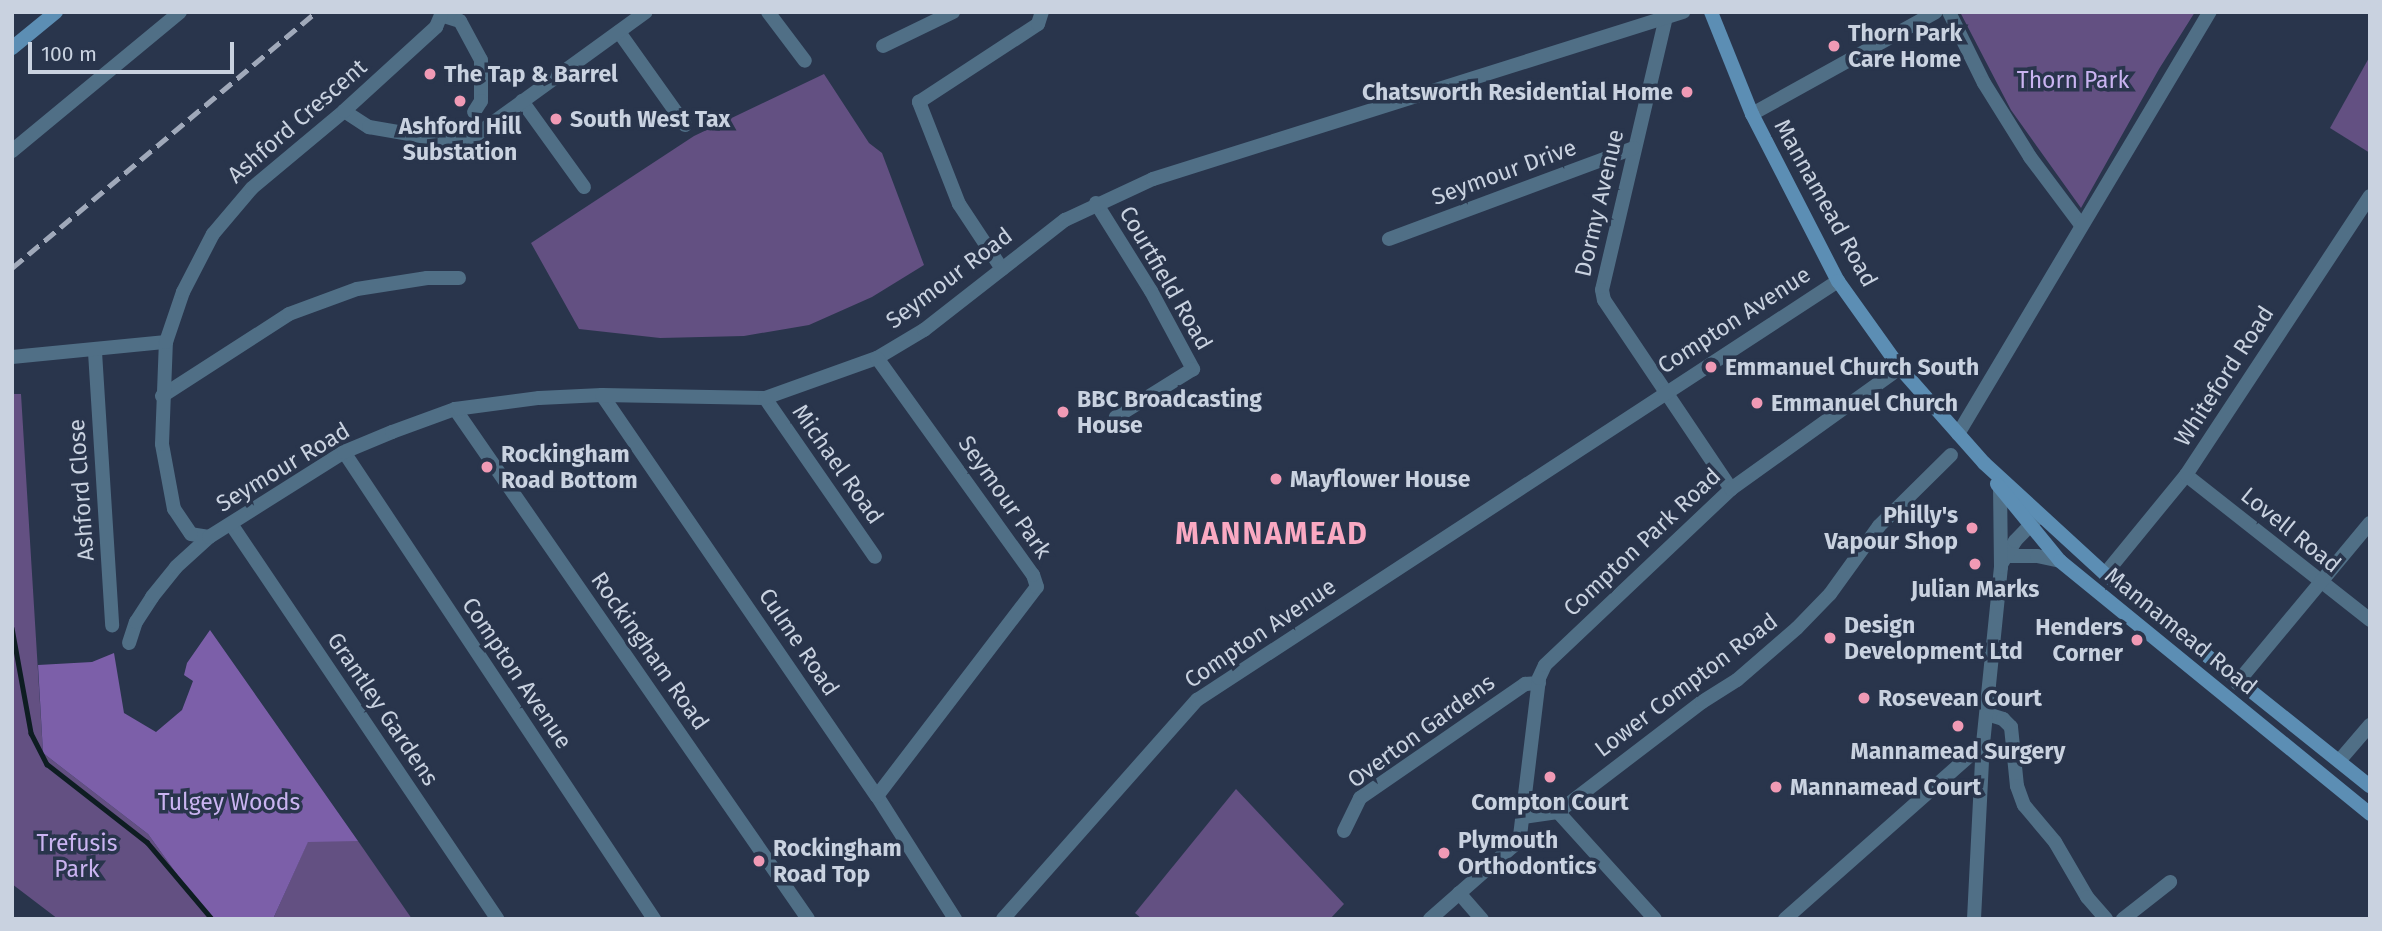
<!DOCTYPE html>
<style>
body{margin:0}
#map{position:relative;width:2382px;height:931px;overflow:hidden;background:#29354c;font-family:"Fira Sans",sans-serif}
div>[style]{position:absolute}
.green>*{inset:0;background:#635082}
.forest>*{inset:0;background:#7c5fa9}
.stream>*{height:4.5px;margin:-2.25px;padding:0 2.25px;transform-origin:2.25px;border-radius:2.25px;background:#0e1d22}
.minor>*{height:14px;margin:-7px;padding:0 7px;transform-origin:7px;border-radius:7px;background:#506f86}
.secondary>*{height:14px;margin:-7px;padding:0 7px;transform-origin:7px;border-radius:7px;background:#5c8eb4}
.rail>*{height:4.5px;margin-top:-2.25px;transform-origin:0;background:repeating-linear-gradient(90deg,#a0a9ba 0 14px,transparent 0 21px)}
.dots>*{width:19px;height:19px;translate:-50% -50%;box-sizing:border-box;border:4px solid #29354c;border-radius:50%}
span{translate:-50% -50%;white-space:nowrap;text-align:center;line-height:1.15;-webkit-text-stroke:7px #29354c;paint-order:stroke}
.poi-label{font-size:23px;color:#c9d2e0;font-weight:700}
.left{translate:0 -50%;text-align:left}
.right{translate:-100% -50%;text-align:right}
.park-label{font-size:23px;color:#cab4f1}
.street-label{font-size:23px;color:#c9d2e0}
.district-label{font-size:30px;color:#faa9c2;font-weight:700;letter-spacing:2px}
.frame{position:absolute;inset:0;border:14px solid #c9d2e0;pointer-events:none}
.scale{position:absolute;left:28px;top:42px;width:206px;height:32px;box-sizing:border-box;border:4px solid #c9d2e0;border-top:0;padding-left:9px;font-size:21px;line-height:24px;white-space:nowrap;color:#c9d2e0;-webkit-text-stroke:5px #29354c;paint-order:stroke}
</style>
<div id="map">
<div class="green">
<div style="clip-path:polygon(1960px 12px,2195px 12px,2159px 69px,2081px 208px,2011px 110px)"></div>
<div style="clip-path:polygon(2370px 56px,2370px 153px,2330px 128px)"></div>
<div style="clip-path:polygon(824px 74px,869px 143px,882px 153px,924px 265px,872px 297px,809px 325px,744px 336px,660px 338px,579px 329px,531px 243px,694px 136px)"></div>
<div style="clip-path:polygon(12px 394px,21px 394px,43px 753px,148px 834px,209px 919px,58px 919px,12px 884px)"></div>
<div style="clip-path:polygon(1236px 789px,1344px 904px,1330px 919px,1142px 919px,1135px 913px)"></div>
<div style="clip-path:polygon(308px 841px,358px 841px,412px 919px,273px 919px)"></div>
</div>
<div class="forest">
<div style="clip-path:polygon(210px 630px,358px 841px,308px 842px,273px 919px,209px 919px,148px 834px,43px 753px,38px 665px,92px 662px,114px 653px,124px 713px,156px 732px,182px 710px,193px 681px,184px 675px,187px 663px)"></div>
</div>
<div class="stream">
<div style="left:12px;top:628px;width:107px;rotate:79.7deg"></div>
<div style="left:31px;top:733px;width:35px;rotate:63deg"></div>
<div style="left:47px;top:764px;width:127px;rotate:38deg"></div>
<div style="left:147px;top:842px;width:101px;rotate:49.8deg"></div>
</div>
<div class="minor">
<div style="left:768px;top:12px;width:61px;rotate:52.9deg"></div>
<div style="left:1949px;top:12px;width:79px;rotate:63.8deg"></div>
<div style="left:1984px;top:83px;width:87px;rotate:58.1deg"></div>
<div style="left:2030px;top:157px;width:85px;rotate:53.1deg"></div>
<div style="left:441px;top:15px;width:20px;rotate:18deg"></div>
<div style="left:460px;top:21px;width:44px;rotate:61.7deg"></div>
<div style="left:481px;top:60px;width:41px;rotate:90deg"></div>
<div style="left:481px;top:101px;width:13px;rotate:122deg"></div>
<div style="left:1666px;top:17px;width:280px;rotate:103.2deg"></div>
<div style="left:1602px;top:290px;width:10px;rotate:79deg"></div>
<div style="left:1604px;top:300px;width:228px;rotate:56.1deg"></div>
<div style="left:619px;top:32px;width:114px;rotate:54.6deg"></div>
<div style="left:883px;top:46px;width:78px;rotate:-25.9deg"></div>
<div style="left:522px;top:101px;width:106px;rotate:54.2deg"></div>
<div style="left:344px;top:111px;width:30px;rotate:33deg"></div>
<div style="left:369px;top:127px;width:88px;rotate:9.8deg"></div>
<div style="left:456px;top:142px;width:13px;rotate:-9deg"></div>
<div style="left:469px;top:140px;width:218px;rotate:-35.9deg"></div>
<div style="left:1752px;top:114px;width:210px;rotate:-29deg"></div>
<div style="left:12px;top:151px;width:218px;rotate:-39.6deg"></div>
<div style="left:1096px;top:203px;width:104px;rotate:58deg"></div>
<div style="left:1151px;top:291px;width:89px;rotate:61.7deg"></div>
<div style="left:1193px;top:369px;width:91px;rotate:148.1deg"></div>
<div style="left:1389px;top:239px;width:261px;rotate:-20.4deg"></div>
<div style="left:1002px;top:269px;width:78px;rotate:-123.5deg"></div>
<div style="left:959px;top:204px;width:110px;rotate:-111.4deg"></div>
<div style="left:919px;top:102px;width:142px;rotate:-33.2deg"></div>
<div style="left:1038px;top:24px;width:13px;rotate:-72deg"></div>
<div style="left:95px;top:352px;width:274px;rotate:86.4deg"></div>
<div style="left:12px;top:357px;width:155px;rotate:-5.6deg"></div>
<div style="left:602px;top:395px;width:486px;rotate:55.6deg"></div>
<div style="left:877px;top:796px;width:146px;rotate:57.6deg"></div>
<div style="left:162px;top:396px;width:151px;rotate:-32.8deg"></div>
<div style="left:289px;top:314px;width:72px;rotate:-20.2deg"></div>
<div style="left:357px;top:289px;width:71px;rotate:-8.9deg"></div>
<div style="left:427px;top:278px;width:32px"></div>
<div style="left:765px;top:398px;width:193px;rotate:55.3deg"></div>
<div style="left:455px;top:409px;width:620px;rotate:55.31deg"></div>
<div style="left:1958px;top:434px;width:492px;rotate:-59.2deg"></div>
<div style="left:344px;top:452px;width:561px;rotate:56.42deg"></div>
<div style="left:2186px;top:475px;width:234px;rotate:38.2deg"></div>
<div style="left:231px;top:524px;width:476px;rotate:56deg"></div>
<div style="left:209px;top:537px;width:18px;rotate:-171deg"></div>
<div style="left:191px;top:534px;width:30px;rotate:-124deg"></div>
<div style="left:174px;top:509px;width:66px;rotate:-100.5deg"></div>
<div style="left:162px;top:444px;width:102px;rotate:-87.8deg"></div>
<div style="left:166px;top:342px;width:53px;rotate:-71.2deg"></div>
<div style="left:183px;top:292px;width:65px;rotate:-62.7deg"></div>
<div style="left:213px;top:234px;width:60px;rotate:-49.7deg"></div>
<div style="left:252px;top:188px;width:120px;rotate:-39.9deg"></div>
<div style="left:344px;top:111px;width:125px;rotate:-42.4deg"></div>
<div style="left:436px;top:27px;width:13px;rotate:-67deg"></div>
<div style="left:2005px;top:556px;width:32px"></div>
<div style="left:2037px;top:556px;width:24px;rotate:12deg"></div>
<div style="left:2002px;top:563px;width:26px;rotate:-59deg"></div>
<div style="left:2015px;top:541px;width:35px;rotate:-46deg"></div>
<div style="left:2105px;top:574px;width:128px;rotate:-50.7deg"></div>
<div style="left:2186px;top:475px;width:334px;rotate:-56.6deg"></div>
<div style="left:129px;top:643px;width:22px;rotate:-72deg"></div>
<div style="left:136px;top:622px;width:30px;rotate:-57deg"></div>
<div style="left:152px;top:597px;width:38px;rotate:-51deg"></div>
<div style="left:176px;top:567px;width:45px;rotate:-42.3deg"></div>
<div style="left:209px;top:537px;width:160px;rotate:-32.2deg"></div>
<div style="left:344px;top:452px;width:52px;rotate:-22.6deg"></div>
<div style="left:392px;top:432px;width:67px;rotate:-20.1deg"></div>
<div style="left:455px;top:409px;width:85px;rotate:-7.5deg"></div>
<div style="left:539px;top:398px;width:63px;rotate:-2.7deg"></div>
<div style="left:602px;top:395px;width:163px;rotate:1.1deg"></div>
<div style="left:765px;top:398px;width:119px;rotate:-19.7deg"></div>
<div style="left:877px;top:358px;width:55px;rotate:-30.8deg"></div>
<div style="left:924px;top:330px;width:179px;rotate:-38deg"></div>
<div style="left:1065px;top:220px;width:97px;rotate:-25deg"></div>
<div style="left:1153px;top:179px;width:556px;rotate:-17.49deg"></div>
<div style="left:2237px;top:683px;width:208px;rotate:-50.3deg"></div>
<div style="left:1987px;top:714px;width:17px;rotate:17deg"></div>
<div style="left:2003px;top:719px;width:11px;rotate:45deg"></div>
<div style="left:2011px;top:727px;width:59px;rotate:84.2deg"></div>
<div style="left:2017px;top:786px;width:20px;rotate:70deg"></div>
<div style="left:2024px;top:805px;width:48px;rotate:50deg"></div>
<div style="left:2055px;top:842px;width:64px;rotate:59.8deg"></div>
<div style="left:2087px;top:897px;width:29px;rotate:49deg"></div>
<div style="left:2339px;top:761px;width:48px;rotate:-49.3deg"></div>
<div style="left:877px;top:796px;width:263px;rotate:-52.6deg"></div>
<div style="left:1037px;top:587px;width:13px;rotate:-108deg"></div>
<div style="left:1033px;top:575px;width:267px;rotate:-125.7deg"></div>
<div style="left:1558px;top:812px;width:144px;rotate:47.8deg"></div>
<div style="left:1523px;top:817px;width:35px;rotate:-8deg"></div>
<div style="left:1558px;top:812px;width:181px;rotate:-37.4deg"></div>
<div style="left:1702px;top:702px;width:41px;rotate:-32.2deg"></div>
<div style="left:1737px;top:680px;width:79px;rotate:-40.9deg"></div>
<div style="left:1797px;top:628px;width:47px;rotate:-45.9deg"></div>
<div style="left:1830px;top:594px;width:84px;rotate:-54.2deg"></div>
<div style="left:1879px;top:526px;width:101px;rotate:-44.6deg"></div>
<div style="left:1344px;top:831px;width:37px;rotate:-64deg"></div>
<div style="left:1360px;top:798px;width:201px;rotate:-34.6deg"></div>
<div style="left:1525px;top:684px;width:14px;rotate:-4deg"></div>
<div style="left:1459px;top:893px;width:35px;rotate:49deg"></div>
<div style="left:1003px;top:919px;width:293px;rotate:-48.5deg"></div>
<div style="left:1197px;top:700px;width:766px;rotate:-33.17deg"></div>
<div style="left:1430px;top:919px;width:111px;rotate:-41.3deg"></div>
<div style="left:1513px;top:846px;width:12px;rotate:-55deg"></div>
<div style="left:1520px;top:836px;width:159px;rotate:-83.1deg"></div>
<div style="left:1539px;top:678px;width:14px;rotate:-65deg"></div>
<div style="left:1545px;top:665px;width:256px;rotate:-43.4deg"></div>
<div style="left:1731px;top:489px;width:208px;rotate:-35.6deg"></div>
<div style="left:1785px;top:919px;width:264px;rotate:-41.5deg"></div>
<div style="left:1974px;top:919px;width:175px;rotate:-87.1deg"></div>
<div style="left:1983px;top:744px;width:178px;rotate:-84.2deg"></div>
<div style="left:2001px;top:567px;width:78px;rotate:-90.7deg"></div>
<div style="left:2123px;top:919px;width:60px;rotate:-38.2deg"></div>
</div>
<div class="secondary">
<div style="left:1711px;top:12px;width:110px;rotate:68.1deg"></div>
<div style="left:1752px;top:114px;width:188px;rotate:62.8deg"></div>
<div style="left:1838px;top:281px;width:107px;rotate:54.5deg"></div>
<div style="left:1900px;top:368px;width:127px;rotate:48.5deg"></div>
<div style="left:1984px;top:463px;width:164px;rotate:42.5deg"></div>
<div style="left:2105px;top:574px;width:339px;rotate:38.7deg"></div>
<div style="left:12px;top:48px;width:57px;rotate:-39.3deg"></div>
<div style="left:1997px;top:484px;width:99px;rotate:50.7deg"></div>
<div style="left:2060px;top:561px;width:400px;rotate:39.2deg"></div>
</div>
<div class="rail">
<div style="left:12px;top:268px;width:397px;rotate:-40.1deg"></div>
</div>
<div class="dots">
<div style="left:1834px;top:46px;background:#f09ab5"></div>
<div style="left:430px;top:74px;background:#f09ab5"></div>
<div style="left:1687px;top:92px;background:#f09ab5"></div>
<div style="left:460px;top:101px;background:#f09ab5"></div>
<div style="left:556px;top:119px;background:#f09ab5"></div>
<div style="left:1711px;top:367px;background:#f09ab5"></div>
<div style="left:1757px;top:403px;background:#f09ab5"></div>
<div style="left:1063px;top:412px;background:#f09ab5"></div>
<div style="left:487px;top:467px;background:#f09ab5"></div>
<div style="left:1276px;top:479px;background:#f09ab5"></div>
<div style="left:1972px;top:528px;background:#f09ab5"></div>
<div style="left:1975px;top:564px;background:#f09ab5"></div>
<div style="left:1830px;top:638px;background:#f09ab5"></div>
<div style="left:2137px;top:640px;background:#f09ab5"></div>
<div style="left:1864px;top:698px;background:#f09ab5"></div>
<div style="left:1958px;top:726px;background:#f09ab5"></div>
<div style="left:1550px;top:777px;background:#f09ab5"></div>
<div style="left:1776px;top:787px;background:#f09ab5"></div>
<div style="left:1444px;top:853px;background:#f09ab5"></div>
<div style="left:759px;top:861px;background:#f09ab5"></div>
</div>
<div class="poi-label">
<span class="left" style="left:1848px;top:46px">Thorn Park<br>Care Home</span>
<span class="left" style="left:444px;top:74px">The Tap &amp; Barrel</span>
<span class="right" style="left:1673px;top:92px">Chatsworth Residential Home</span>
<span class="left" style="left:570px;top:119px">South West Tax</span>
<span style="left:460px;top:139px">Ashford Hill<br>Substation</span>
<span class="left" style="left:1725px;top:367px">Emmanuel Church South</span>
<span class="left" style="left:1077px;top:412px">BBC Broadcasting<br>House</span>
<span class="left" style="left:1771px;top:403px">Emmanuel Church</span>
<span class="left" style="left:501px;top:467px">Rockingham<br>Road Bottom</span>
<span class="left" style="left:1290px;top:479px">Mayflower House</span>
<span class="right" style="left:1958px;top:528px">Philly's<br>Vapour Shop</span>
<span style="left:1975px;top:589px">Julian Marks</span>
<span class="left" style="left:1844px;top:638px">Design<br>Development Ltd</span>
<span class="right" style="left:2123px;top:640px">Henders<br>Corner</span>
<span class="left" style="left:1878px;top:698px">Rosevean Court</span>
<span style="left:1958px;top:751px">Mannamead Surgery</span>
<span class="left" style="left:1790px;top:787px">Mannamead Court</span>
<span style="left:1550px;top:802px">Compton Court</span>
<span class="left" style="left:1458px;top:853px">Plymouth<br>Orthodontics</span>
<span class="left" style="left:773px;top:861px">Rockingham<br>Road Top</span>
</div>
<div class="park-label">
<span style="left:2073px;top:80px">Thorn Park</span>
<span style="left:229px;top:802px">Tulgey Woods</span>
<span style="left:77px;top:856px">Trefusis<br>Park</span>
</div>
<div class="street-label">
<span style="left:297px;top:121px;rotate:-41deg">Ashford Crescent</span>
<span style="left:1504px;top:172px;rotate:-20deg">Seymour Drive</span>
<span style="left:1599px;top:203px;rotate:-77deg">Dormy Avenue</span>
<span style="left:1826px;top:203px;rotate:61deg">Mannamead Road</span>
<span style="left:949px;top:278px;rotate:-37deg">Seymour Road</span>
<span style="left:1166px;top:278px;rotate:60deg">Courtfield Road</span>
<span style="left:1734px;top:320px;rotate:-33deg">Compton Avenue</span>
<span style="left:2224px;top:376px;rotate:-57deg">Whiteford Road</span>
<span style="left:838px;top:464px;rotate:55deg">Michael Road</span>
<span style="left:283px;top:467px;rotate:-31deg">Seymour Road</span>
<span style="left:81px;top:490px;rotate:-94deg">Ashford Close</span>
<span style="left:1005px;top:497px;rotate:55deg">Seymour Park</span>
<span style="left:2291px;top:530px;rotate:39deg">Lovell Road</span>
<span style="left:1642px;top:542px;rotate:-43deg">Compton Park Road</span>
<span style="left:2181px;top:631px;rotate:39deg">Mannamead Road</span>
<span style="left:1260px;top:633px;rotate:-34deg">Compton Avenue</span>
<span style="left:799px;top:642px;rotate:56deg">Culme Road</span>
<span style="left:650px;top:651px;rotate:55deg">Rockingham Road</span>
<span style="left:517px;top:673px;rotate:56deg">Compton Avenue</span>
<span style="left:1686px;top:685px;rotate:-37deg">Lower Compton Road</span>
<span style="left:383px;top:709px;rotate:56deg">Grantley Gardens</span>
<span style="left:1421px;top:731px;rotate:-36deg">Overton Gardens</span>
</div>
<div class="district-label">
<span style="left:1272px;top:534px">MANNAMEAD</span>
</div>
<div class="frame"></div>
<div class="scale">100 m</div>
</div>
